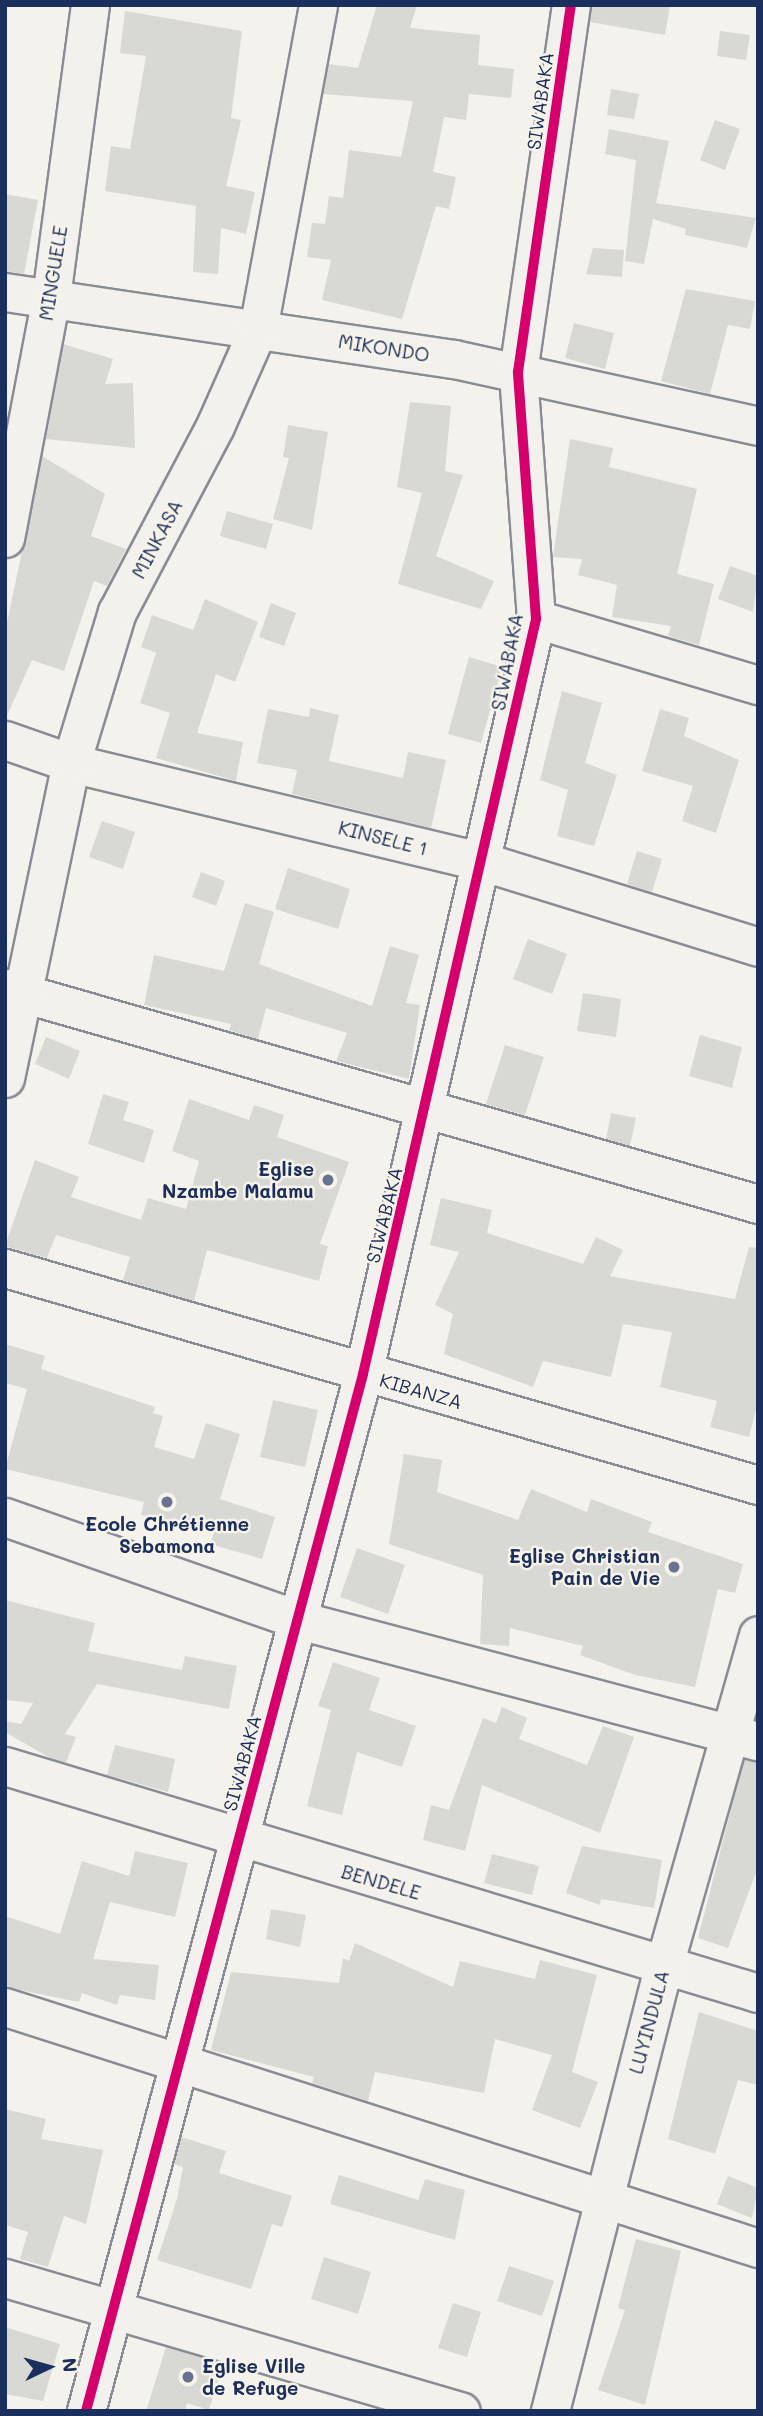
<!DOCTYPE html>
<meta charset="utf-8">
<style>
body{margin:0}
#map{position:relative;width:763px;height:2416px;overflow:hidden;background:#f4f2ec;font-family:Mali,sans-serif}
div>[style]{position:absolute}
.building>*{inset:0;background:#d8d8d5}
.roads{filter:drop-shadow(2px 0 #898c92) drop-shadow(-2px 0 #898c92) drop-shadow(0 2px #898c92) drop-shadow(0 -2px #898c92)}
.minor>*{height:37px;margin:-18.5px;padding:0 18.5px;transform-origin:18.5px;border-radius:18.5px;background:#f2f1ed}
.cycleway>*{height:10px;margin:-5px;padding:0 5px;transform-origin:5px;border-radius:5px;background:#d6006c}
.dots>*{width:19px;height:19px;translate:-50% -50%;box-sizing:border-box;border:4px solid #f7f3e8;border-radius:50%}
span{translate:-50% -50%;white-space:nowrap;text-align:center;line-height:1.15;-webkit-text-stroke:5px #f7f3e8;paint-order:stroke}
.street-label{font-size:19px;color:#1b2f5e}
.poi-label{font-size:19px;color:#1b2f5e;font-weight:700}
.right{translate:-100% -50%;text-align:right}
.left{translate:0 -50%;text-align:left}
.frame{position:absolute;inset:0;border:7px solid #1b2f5e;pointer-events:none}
.north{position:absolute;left:14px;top:2332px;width:70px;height:70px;-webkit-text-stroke:5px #f7f3e8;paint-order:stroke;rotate:85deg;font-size:19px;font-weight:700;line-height:28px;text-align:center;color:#1b2f5e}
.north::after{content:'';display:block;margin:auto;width:24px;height:32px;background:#1b2f5e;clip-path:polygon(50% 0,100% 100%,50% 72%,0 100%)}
</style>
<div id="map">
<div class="building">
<div style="clip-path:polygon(377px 5px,417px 5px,410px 28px,480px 35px,478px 65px,514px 69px,511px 98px,469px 94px,466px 120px,444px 117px,433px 172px,456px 177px,449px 209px,436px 206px,402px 319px,322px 300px,331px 260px,307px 257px,312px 223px,325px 224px,329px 196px,343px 198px,349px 150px,401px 157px,413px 101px,323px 94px,328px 64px,358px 68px)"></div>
<div style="clip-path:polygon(592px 5px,670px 5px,665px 35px,590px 22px)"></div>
<div style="clip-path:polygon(125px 11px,242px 31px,231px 118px,241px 120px,226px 186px,255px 192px,246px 234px,221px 228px,218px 274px,193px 272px,196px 206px,105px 191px,111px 146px,130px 149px,146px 56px,120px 53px)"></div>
<div style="clip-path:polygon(720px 31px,750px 35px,746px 60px,717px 56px)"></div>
<div style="clip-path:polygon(611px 89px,639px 94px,634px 119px,607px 115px)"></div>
<div style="clip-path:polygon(715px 120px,740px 129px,725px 170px,700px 160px)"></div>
<div style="clip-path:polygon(609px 129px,669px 141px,656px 203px,756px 218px,747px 248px,685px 235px,686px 229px,653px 219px,644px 264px,625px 261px,636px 160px,605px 154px)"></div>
<div style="clip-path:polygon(5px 194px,38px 200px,24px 274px,5px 271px)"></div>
<div style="clip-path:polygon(593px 248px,624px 250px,622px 277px,586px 274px)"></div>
<div style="clip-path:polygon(686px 289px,755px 301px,750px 329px,728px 325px,710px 394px,661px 381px)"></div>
<div style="clip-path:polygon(574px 323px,614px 333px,605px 369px,565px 358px)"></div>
<div style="clip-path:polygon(63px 344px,113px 359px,105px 384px,133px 383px,135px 448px,46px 439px)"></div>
<div style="clip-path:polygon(410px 402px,451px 406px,445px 471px,463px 475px,436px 556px,494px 581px,481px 609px,398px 584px,422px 493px,397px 487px)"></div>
<div style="clip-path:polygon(288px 425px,328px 432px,312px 530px,273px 519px,289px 458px,283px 457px)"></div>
<div style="clip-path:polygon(570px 439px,613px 448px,609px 467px,697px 489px,677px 574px,714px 584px,699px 645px,668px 636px,671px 626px,612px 617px,617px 585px,578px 575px,582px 559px,553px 557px)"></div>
<div style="clip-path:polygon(42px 456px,105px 494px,91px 536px,126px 549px,107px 586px,94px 581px,64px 671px,32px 660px,5px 720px,5px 632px)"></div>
<div style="clip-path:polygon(227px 511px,273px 524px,266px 549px,220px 536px)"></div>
<div style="clip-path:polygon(730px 566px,758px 576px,753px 612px,718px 599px)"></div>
<div style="clip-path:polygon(205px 599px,258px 622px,235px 682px,216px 674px,197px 733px,243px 742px,236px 781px,156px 758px,170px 713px,140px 703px,156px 653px,141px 647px,152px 615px,193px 630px)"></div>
<div style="clip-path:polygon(271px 603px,296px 613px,284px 646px,259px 637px)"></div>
<div style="clip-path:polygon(469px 657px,502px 667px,481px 743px,448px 734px)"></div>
<div style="clip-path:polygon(562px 691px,602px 703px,585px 763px,617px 775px,594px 846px,557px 836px,568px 790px,540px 780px)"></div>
<div style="clip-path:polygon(310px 708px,339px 715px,329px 761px,403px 778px,408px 752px,446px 760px,431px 828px,292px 794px,297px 770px,257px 763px,268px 709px,309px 717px)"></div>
<div style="clip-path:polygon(660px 709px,689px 718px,684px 736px,739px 760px,716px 833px,682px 821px,693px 786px,642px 771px)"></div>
<div style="clip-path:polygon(102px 821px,135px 832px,123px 869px,89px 857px)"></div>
<div style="clip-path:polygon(637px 851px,662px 859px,652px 892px,627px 884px)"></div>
<div style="clip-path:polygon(288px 868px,350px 889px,338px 929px,275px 909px)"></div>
<div style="clip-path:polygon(201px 872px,225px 881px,216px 906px,192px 897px)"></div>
<div style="clip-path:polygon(245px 903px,274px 912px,259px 964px,372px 1006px,390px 946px,419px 955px,406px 1003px,420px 1005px,409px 1079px,336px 1061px,347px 1033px,266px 1008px,258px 1039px,229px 1030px,231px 1024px,144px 1005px,154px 955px,224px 971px)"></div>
<div style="clip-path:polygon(528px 939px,567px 954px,552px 994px,513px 979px)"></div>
<div style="clip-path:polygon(583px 993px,621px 999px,616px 1037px,577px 1031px)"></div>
<div style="clip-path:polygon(700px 1035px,742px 1047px,732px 1088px,689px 1076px)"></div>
<div style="clip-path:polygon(46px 1037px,80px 1051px,69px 1079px,35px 1064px)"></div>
<div style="clip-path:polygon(505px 1045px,544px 1057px,525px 1115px,486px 1104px)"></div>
<div style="clip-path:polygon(103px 1094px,129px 1102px,123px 1120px,154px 1130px,144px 1163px,88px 1144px)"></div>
<div style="clip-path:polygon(189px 1099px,249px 1120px,254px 1105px,284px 1115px,277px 1137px,349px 1162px,320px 1244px,328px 1246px,319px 1281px,207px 1250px,194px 1301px,123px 1280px,130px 1257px,56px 1235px,47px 1258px,5px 1246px,35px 1160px,79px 1177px,71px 1197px,141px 1220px,148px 1198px,186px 1209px,199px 1161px,172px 1151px)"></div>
<div style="clip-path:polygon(611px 1113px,636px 1118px,630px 1146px,606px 1139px)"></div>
<div style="clip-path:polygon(441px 1198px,492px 1210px,487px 1233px,583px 1264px,596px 1237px,623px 1250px,610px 1276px,735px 1299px,749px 1247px,758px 1248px,758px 1402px,749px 1437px,710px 1427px,717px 1401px,660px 1387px,672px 1332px,623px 1324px,611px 1377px,543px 1361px,533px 1387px,444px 1354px,453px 1314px,435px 1305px,459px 1252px,430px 1245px)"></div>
<div style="clip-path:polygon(5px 1344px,45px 1356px,41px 1369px,155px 1407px,153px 1413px,163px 1416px,154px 1447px,194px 1459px,206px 1423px,240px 1434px,220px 1499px,275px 1517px,262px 1559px,210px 1544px,214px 1533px,141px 1515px,144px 1502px,5px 1469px,27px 1389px,5px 1383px)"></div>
<div style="clip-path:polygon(273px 1400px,318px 1410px,305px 1467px,260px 1457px)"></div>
<div style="clip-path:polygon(404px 1454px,442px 1460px,437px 1492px,518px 1520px,531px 1489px,587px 1512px,591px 1499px,652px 1522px,648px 1532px,743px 1564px,735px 1593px,718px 1589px,695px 1687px,635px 1675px,580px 1655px,583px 1646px,510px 1628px,509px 1646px,480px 1644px,483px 1575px,389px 1544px)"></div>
<div style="clip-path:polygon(357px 1548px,405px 1565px,388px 1614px,340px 1597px)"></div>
<div style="clip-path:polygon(5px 1600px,95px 1623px,88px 1651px,182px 1670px,185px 1656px,237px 1666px,229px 1709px,97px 1684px,65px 1734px,76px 1737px,66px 1763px,50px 1758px,5px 1732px,5px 1721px,21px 1724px,33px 1703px,5px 1700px)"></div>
<div style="clip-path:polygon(333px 1662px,380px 1678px,369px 1710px,416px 1726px,402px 1767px,357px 1752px,342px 1815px,307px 1806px,331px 1710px,318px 1706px)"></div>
<div style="clip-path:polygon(502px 1707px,527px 1718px,519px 1739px,587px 1765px,603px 1726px,634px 1737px,600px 1833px,482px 1785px,465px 1851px,423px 1840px,431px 1805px,449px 1810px,483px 1718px,496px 1723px)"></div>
<div style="clip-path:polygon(115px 1745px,175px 1759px,168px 1792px,107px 1775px)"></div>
<div style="clip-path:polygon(744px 1759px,758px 1761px,758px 1867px,728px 1948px,698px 1938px)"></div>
<div style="clip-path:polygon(582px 1846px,662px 1860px,654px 1908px,601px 1899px,600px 1905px,566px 1893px)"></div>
<div style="clip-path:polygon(135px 1851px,188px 1863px,175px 1917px,110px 1902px,93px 1959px,159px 1965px,155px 2000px,120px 1995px,117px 2005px,82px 1993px,79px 2002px,5px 1987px,5px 1916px,60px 1934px,82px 1861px,129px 1876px)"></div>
<div style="clip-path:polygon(492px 1854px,539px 1866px,532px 1895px,484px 1883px)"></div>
<div style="clip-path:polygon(271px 1909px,306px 1915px,300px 1947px,266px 1939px)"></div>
<div style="clip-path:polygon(355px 1943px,453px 1987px,460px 1961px,535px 1979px,540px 1960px,597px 1975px,572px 2072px,598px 2082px,580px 2128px,532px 2110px,552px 2055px,495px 2039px,484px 2093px,375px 2072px,368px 2101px,312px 2083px,314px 2077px,211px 2050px,231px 1972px,339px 1983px,343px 1958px,349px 1961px)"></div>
<div style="clip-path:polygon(699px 2012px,758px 2031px,758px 2085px,738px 2080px,715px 2154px,668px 2139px)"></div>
<div style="clip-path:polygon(5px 2109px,46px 2119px,41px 2139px,103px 2150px,86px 2224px,64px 2216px,48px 2267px,20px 2259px,28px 2232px,5px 2225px)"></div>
<div style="clip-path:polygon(181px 2137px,226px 2151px,219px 2173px,292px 2196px,282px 2227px,272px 2224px,251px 2289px,157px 2260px,177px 2199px,183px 2167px,174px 2164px)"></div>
<div style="clip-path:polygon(339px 2175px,418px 2200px,425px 2179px,465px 2190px,455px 2240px,330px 2204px)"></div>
<div style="clip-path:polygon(728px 2176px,758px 2188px,752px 2218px,717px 2204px)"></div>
<div style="clip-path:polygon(636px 2239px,681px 2251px,645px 2405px,598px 2390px,625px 2310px,618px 2308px)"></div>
<div style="clip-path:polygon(324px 2257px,371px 2272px,358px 2314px,311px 2299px)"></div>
<div style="clip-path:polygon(509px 2266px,554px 2281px,542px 2316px,497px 2301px)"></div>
<div style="clip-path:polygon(453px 2303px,481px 2312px,467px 2357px,438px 2348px)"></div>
<div style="clip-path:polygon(5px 2327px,60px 2344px,43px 2401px,5px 2394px)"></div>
<div style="clip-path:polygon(166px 2347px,223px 2363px,209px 2410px,187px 2403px,185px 2411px,146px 2411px)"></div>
</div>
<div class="roads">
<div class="minor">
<div style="left:5px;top:292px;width:454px;rotate:8.5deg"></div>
<div style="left:454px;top:359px;width:311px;rotate:12.4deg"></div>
<div style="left:5px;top:538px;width:245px;rotate:-79.2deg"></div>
<div style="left:51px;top:297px;width:295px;rotate:-82.4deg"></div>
<div style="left:536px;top:619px;width:232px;rotate:16.6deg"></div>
<div style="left:5px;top:740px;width:70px;rotate:19.2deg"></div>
<div style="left:71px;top:763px;width:425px;rotate:13.5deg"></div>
<div style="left:484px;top:862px;width:287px;rotate:17.2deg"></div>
<div style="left:5px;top:988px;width:783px;rotate:16.01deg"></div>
<div style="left:5px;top:1078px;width:322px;rotate:-78.2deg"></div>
<div style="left:71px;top:763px;width:158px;rotate:-73.1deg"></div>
<div style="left:117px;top:612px;width:210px;rotate:-62.2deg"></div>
<div style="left:215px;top:426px;width:106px;rotate:-66.1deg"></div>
<div style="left:258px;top:329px;width:330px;rotate:-79.5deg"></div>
<div style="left:5px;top:1268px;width:784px;rotate:16.08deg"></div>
<div style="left:5px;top:1517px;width:312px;rotate:19.3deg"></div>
<div style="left:299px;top:1620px;width:475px;rotate:14.8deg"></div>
<div style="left:5px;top:1766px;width:786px;rotate:16.78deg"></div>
<div style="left:5px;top:2007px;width:791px;rotate:17.75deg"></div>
<div style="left:5px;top:2278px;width:475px;rotate:16.3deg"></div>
<div style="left:86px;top:2411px;width:1073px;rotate:-75.04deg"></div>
<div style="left:363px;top:1374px;width:775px;rotate:-77.09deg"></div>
<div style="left:536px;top:619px;width:248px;rotate:-94.2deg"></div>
<div style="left:518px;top:372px;width:371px;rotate:-81.8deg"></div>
<div style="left:550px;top:2411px;width:460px;rotate:-75.7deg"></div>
<div style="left:664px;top:1965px;width:343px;rotate:-74.1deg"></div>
</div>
</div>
<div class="cycleway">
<div style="left:86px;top:2411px;width:1073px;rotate:-75.04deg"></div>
<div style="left:363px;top:1374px;width:775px;rotate:-77.09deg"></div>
<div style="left:536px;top:619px;width:248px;rotate:-94.2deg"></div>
<div style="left:518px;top:372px;width:371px;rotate:-81.8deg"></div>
</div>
<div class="dots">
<div style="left:328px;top:1180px;background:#677390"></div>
<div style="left:167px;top:1502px;background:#677390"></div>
<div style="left:674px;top:1567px;background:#677390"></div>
<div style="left:188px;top:2377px;background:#677390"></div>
</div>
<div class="street-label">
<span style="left:540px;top:101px;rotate:-82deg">SIWABAKA</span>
<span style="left:53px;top:273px;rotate:-81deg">MINGUELE</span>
<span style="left:384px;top:348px;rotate:9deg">MIKONDO</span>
<span style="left:157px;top:539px;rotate:-62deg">MINKASA</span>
<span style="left:507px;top:662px;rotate:-79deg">SIWABAKA</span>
<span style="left:383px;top:838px;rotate:14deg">KINSELE 1</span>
<span style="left:384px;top:1215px;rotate:-76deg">SIWABAKA</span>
<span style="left:421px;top:1391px;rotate:16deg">KIBANZA</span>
<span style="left:242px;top:1763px;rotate:-75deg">SIWABAKA</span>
<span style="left:381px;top:1882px;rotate:16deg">BENDELE</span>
<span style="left:649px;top:2022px;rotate:-75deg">LUYINDULA</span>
</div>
<div class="poi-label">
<span class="right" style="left:314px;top:1180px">Eglise<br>Nzambe Malamu</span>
<span style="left:167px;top:1535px">Ecole Chrétienne<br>Sebamona</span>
<span class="right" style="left:660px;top:1567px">Eglise Christian<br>Pain de Vie</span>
<span class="left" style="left:202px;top:2377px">Eglise Ville<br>de Refuge</span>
</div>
<div class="frame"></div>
<div class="north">N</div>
</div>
